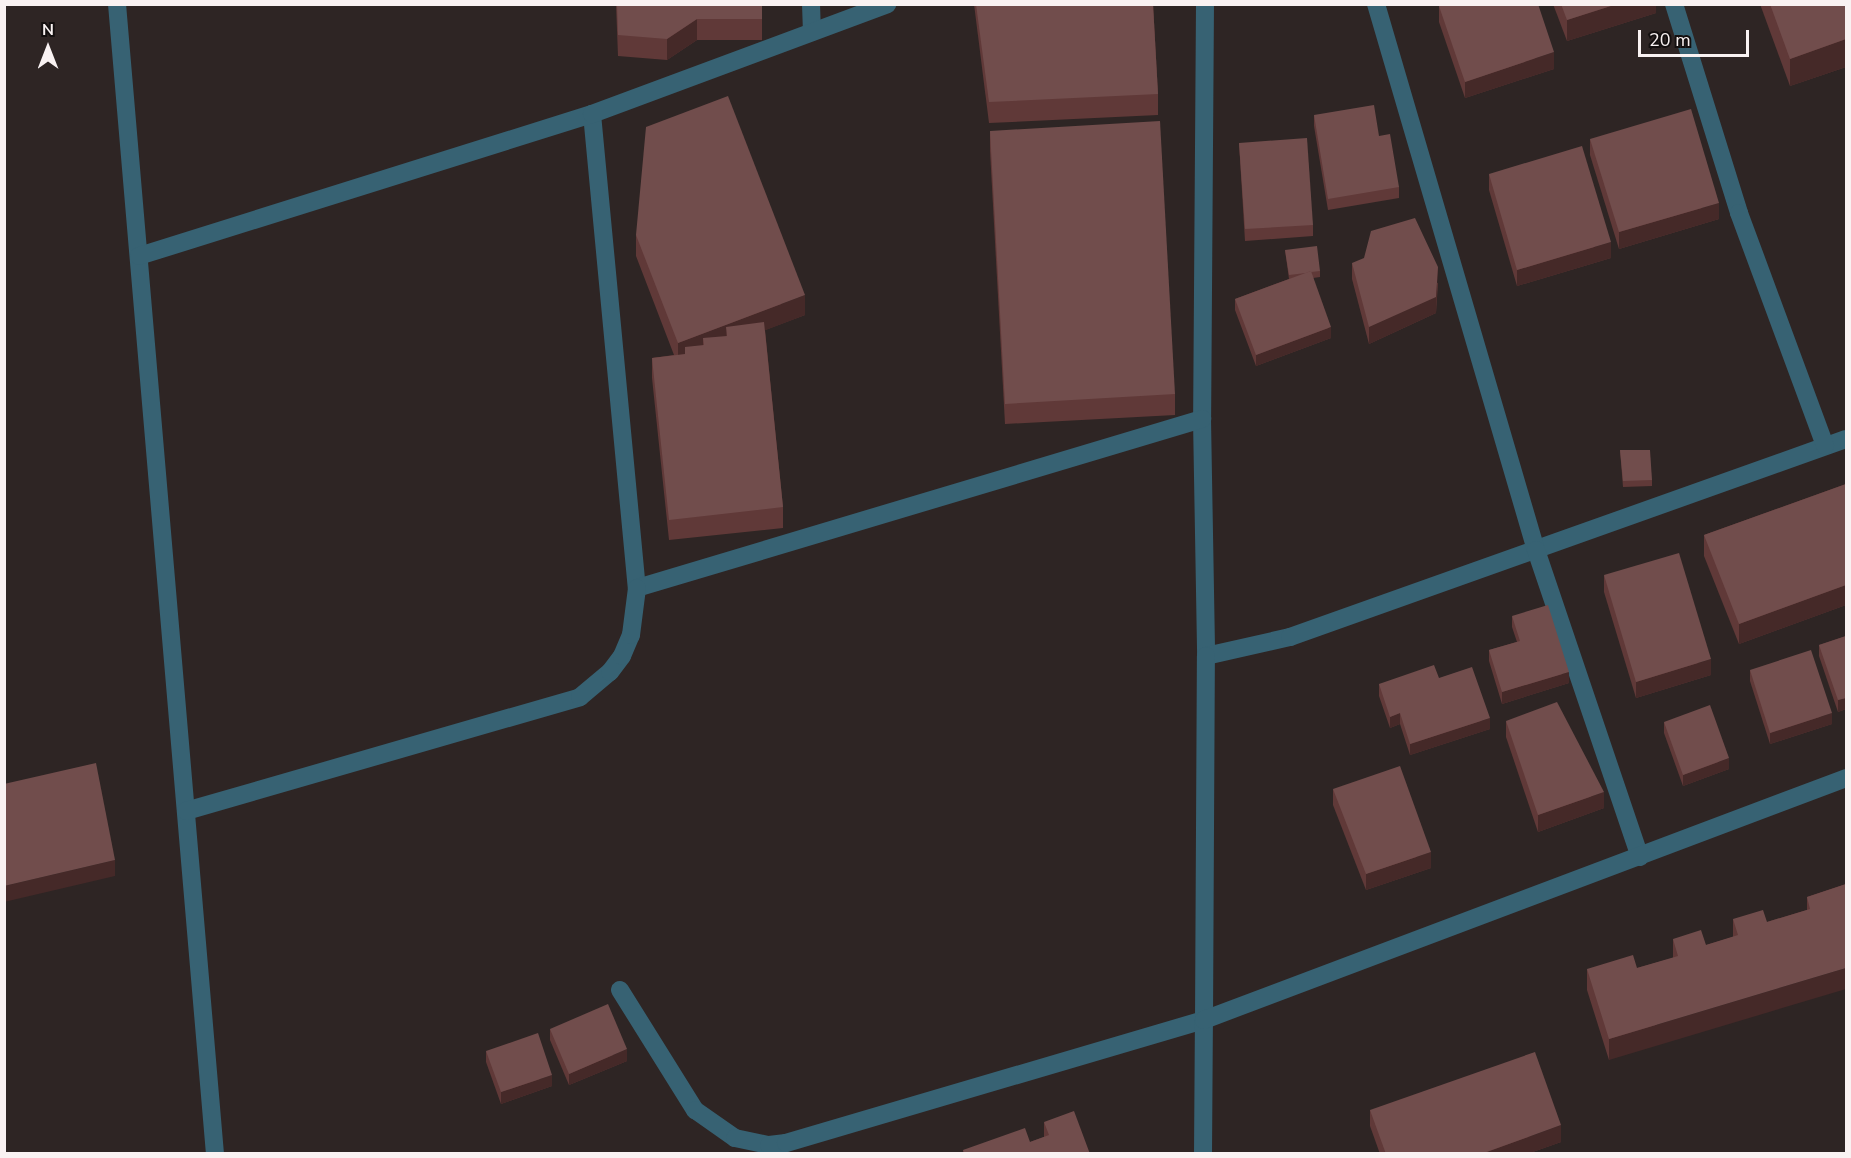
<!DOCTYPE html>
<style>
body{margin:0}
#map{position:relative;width:1851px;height:1158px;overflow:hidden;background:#2e2524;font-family:"Nunito Sans",sans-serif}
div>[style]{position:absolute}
.minor>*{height:18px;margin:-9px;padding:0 9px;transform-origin:9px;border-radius:9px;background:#376273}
.wall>*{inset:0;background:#603938}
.shaded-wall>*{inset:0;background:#452928}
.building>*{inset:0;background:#714d4c}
span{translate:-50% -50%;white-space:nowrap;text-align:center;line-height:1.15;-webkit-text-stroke:6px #130f0f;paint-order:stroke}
.frame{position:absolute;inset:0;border:6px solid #f9f2f2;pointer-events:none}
.north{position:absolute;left:18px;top:18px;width:60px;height:60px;-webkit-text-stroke:4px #130f0f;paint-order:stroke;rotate:0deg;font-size:16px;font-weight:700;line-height:24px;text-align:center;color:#f9f2f2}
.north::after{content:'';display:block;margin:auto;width:21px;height:27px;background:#f9f2f2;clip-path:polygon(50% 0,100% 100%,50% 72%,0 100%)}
.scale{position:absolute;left:1638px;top:30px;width:111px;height:27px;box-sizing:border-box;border:3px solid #f9f2f2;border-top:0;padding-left:8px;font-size:18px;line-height:21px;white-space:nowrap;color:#f9f2f2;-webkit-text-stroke:4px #130f0f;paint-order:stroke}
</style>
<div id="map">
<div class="minor">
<div style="left:117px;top:4px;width:1154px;rotate:85.13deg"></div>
<div style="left:811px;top:4px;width:28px;rotate:88deg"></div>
<div style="left:1205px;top:4px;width:415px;rotate:90.4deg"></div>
<div style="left:1202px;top:419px;width:237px;rotate:89deg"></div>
<div style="left:1206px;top:656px;width:86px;rotate:-12.7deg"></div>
<div style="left:1290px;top:637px;width:590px;rotate:-19.6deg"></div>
<div style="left:1376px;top:4px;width:569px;rotate:73.67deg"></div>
<div style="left:1536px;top:550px;width:324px;rotate:71.3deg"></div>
<div style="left:1674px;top:4px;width:219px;rotate:72.7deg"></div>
<div style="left:1739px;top:213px;width:248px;rotate:69.7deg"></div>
<div style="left:592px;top:114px;width:476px;rotate:84.6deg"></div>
<div style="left:637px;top:588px;width:590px;rotate:-16.65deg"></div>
<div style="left:139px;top:256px;width:475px;rotate:-17.4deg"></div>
<div style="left:592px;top:114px;width:315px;rotate:-20.4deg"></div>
<div style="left:186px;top:811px;width:410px;rotate:-16.1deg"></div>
<div style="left:580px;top:697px;width:39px;rotate:-40deg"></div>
<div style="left:610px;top:672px;width:20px;rotate:-53deg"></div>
<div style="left:622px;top:656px;width:23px;rotate:-67deg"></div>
<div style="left:631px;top:635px;width:47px;rotate:-82.7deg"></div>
<div style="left:620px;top:990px;width:142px;rotate:58deg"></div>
<div style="left:695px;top:1110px;width:49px;rotate:35deg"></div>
<div style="left:735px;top:1138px;width:35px;rotate:12deg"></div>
<div style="left:769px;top:1145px;width:17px;rotate:-7deg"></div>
<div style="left:786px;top:1143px;width:436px;rotate:-16.4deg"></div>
<div style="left:1204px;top:1020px;width:364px;rotate:-89.7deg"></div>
<div style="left:1203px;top:1154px;width:134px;rotate:-89.6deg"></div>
<div style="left:1204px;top:1020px;width:686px;rotate:-20.65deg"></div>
</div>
<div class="wall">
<div style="clip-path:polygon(616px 4px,762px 4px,762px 40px,697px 40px,667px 60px,618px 56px)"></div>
<div style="clip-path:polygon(974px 4px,1153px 4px,1158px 94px,1158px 115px,989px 123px)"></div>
<div style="clip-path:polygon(1553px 4px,1656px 4px,1656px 13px,1567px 41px)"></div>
<div style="clip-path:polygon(1760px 4px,1846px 4px,1846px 67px,1790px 86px)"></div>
<div style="clip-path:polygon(1439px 6px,1554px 69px,1465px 98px,1439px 22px)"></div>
<div style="clip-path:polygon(1314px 115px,1399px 187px,1399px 198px,1328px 210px,1314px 126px)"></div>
<div style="clip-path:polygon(990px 131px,1175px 394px,1175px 415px,1005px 424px,990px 151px)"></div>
<div style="clip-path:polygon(1590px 139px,1719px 219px,1619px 249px,1590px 155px)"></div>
<div style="clip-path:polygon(1239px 143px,1313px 225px,1313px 236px,1245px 241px)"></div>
<div style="clip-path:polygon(1489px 174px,1611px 258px,1517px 286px,1489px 190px)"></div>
<div style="clip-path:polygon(636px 235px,805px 315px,765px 330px,783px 507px,783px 528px,669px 540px,652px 378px,652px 358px,674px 355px,636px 256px)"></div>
<div style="clip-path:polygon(1285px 250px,1320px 271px,1320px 277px,1313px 278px,1331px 338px,1256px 366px,1235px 310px,1235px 299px,1289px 279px)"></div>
<div style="clip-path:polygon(1352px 263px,1438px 283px,1436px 313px,1369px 344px,1352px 279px)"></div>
<div style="clip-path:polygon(1620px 450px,1652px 480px,1652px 486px,1623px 487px)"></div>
<div style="clip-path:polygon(1846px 484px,1846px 605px,1739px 644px,1704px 556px,1704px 535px)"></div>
<div style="clip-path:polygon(1604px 575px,1711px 675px,1636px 698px,1604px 592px)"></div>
<div style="clip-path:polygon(1512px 616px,1569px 683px,1502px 704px,1489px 661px,1489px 650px,1517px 642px,1512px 627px)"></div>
<div style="clip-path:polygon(1846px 636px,1846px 709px,1838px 712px,1819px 656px,1819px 645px)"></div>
<div style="clip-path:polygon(1750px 670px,1832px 724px,1770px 744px,1750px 681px)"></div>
<div style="clip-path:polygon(1439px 678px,1490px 729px,1410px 755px,1400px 724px,1390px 728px,1379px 696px,1379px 684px)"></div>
<div style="clip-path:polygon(1506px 721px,1604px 808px,1538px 832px,1506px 737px)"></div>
<div style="clip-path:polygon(1664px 722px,1729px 769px,1683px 786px,1664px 733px)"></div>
<div style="clip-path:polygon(1333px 789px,1431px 868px,1366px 890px,1333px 805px)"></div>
<div style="clip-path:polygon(1846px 884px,1609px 1060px,1587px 990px,1587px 969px,1637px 968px,1673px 958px,1673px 939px,1706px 945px,1733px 937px,1733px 919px,1767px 922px,1807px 910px,1807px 897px)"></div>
<div style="clip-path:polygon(550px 1029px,627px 1061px,569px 1085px,550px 1040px)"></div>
<div style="clip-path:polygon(486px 1051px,552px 1086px,501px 1104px,486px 1062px)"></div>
<div style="clip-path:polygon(1846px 1056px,1846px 1083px,1845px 1077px,1845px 1057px)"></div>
<div style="clip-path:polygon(1370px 1110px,1561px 1142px,1527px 1154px,1380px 1154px,1370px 1126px)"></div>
<div style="clip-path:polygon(1044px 1122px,1090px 1154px,963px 1154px,963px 1150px,1030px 1142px,1044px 1137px)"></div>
</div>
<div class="shaded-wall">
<div style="clip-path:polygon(1617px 4px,1656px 4px,1656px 13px,1567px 41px,1567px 20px)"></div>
<div style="clip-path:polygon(697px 19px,697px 40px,667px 60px,667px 39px)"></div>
<div style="clip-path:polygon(1846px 39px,1846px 67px,1790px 86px,1790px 59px)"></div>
<div style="clip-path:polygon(1554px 52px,1554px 69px,1465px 98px,1465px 82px)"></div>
<div style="clip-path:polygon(1719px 203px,1719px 219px,1619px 249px,1619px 232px)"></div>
<div style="clip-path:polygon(1611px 242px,1611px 258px,1517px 286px,1517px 270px)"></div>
<div style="clip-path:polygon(1438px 267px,1436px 313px,1369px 344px,1369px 327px)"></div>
<div style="clip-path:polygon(805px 295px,805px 315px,727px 345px,726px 327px,726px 345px,703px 338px,703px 354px,685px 347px,685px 361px,678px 364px,678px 343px)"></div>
<div style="clip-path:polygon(1331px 327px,1331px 338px,1256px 366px,1256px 355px)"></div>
<div style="clip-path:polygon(1846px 585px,1846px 605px,1739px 644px,1739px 624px)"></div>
<div style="clip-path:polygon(1711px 659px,1711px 675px,1636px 698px,1636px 682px)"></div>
<div style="clip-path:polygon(1569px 672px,1569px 683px,1502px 704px,1502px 692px)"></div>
<div style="clip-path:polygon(1846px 698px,1846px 709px,1838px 712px,1838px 700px)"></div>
<div style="clip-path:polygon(1400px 713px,1400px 724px,1390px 728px,1390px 717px)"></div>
<div style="clip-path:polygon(1832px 713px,1832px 724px,1770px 744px,1770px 733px)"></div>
<div style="clip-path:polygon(1490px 718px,1490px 729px,1410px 755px,1410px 744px)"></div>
<div style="clip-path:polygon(1729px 758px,1729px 769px,1683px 786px,1683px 775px)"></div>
<div style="clip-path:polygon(1604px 792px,1604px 808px,1538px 832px,1538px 815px)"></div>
<div style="clip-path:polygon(1431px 852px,1431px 868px,1366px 890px,1366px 874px)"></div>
<div style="clip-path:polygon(115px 860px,115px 876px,4px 902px,4px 886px)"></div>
<div style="clip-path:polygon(1846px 968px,1846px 989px,1609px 1060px,1609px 1039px)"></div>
<div style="clip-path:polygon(627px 1049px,627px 1061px,569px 1085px,569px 1074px)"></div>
<div style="clip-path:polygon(552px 1075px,552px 1086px,501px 1104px,501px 1092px)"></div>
<div style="clip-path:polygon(1561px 1125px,1561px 1142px,1527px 1154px,1481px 1154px)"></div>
</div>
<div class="building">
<div style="clip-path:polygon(617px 4px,762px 4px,762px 19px,697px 19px,667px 39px,618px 35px)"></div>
<div style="clip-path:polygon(976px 4px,1153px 4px,1158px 94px,989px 102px)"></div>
<div style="clip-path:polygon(1443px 4px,1538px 4px,1554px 52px,1465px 82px,1439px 6px)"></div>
<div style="clip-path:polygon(1561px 4px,1617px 4px,1567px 20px)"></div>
<div style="clip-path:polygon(1770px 4px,1846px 4px,1846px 39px,1790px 59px)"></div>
<div style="clip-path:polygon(728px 96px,805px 295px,678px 343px,636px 235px,646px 127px)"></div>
<div style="clip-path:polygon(1374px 105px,1379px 136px,1390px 134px,1399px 187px,1328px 199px,1314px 115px)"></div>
<div style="clip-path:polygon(1691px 109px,1719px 203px,1619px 232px,1590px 139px)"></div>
<div style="clip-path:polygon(1160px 121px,1175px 394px,1005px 404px,990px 131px)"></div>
<div style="clip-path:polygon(1307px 138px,1313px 225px,1245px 229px,1239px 143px)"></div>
<div style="clip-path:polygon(1582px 146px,1611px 242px,1517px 270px,1489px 174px)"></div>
<div style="clip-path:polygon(1415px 218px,1438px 267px,1436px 297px,1369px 327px,1352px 263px,1364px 258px,1371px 231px)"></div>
<div style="clip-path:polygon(1317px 246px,1320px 271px,1311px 272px,1311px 271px,1306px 273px,1289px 275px,1285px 250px)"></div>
<div style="clip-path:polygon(1311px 271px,1331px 327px,1256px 355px,1235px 299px)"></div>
<div style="clip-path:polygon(764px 322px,783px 507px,669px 520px,652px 358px,685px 354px,685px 347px,704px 345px,703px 338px,727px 336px,726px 327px)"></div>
<div style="clip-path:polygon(1620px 450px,1650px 450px,1652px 480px,1623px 481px)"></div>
<div style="clip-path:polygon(1846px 484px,1846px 585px,1739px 624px,1704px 535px)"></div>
<div style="clip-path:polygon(1679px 553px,1711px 659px,1636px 682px,1604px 575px)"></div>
<div style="clip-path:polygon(1548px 605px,1569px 672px,1502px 692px,1489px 650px,1520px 641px,1512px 616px)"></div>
<div style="clip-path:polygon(1846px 636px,1846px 698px,1838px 700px,1819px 645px)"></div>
<div style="clip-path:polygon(1811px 650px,1832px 713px,1770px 733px,1750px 670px)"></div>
<div style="clip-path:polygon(1434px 665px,1439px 678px,1472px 667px,1490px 718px,1410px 744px,1400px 713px,1390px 717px,1379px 684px)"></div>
<div style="clip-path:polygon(1557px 702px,1604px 792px,1538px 815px,1506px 721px)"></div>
<div style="clip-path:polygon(1710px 705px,1729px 758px,1683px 775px,1664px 722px)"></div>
<div style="clip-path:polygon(96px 763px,115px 860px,4px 886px,4px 784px)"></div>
<div style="clip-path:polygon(1400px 766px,1431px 852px,1366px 874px,1333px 789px)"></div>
<div style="clip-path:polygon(1846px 884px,1846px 968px,1609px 1039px,1587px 969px,1633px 955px,1637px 968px,1678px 956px,1673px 939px,1701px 930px,1706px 945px,1738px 935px,1733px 919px,1763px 910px,1767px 922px,1810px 909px,1807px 897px)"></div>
<div style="clip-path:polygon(608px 1004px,627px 1049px,569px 1074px,550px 1029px)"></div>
<div style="clip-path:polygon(538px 1033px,552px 1075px,501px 1092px,486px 1051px)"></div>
<div style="clip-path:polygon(1535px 1052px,1561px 1125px,1481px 1154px,1386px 1154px,1370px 1110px)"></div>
<div style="clip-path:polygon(1074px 1111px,1090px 1154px,965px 1154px,963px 1150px,1025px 1128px,1030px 1142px,1049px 1135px,1044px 1122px)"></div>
</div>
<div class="frame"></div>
<div class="north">N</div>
<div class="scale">20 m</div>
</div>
